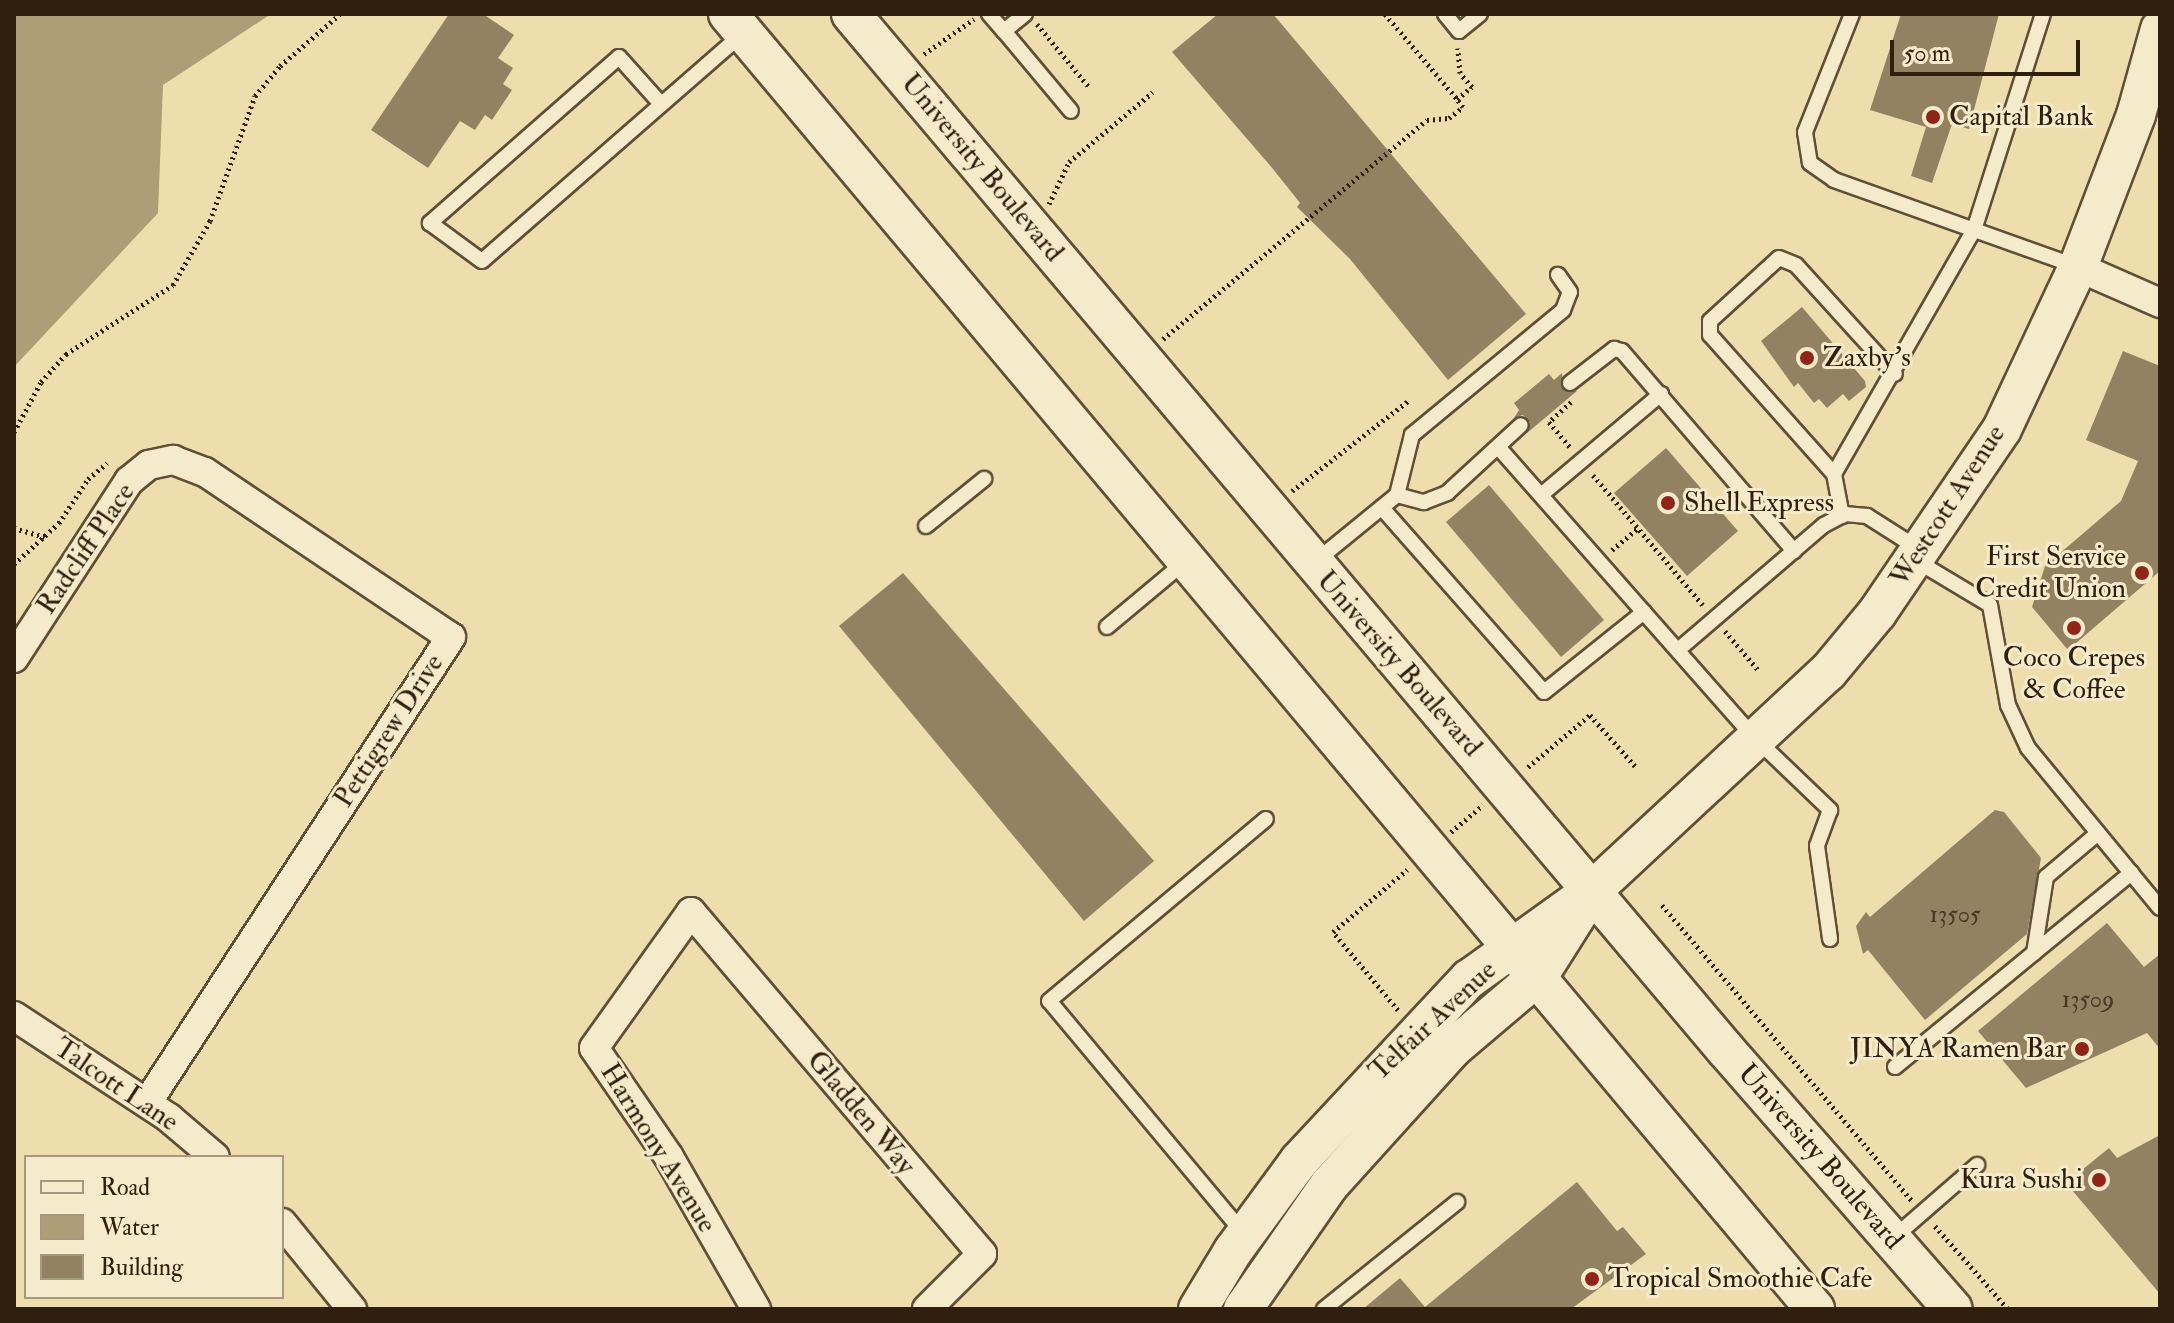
<!DOCTYPE html>
<style>
body{margin:0}
#map{position:relative;width:2174px;height:1323px;overflow:hidden;background:#efdead;font-family:"IM FELL Double Pica",serif}
div>[style]{position:absolute}
.water>*{inset:0;background:#ae9d77}
.building>*{inset:0;background:#938261}
.path>*{height:5px;margin-top:-2.5px;transform-origin:0;background:repeating-linear-gradient(90deg,#301f0e 0 2px,transparent 0 6px)}
.roads{filter:drop-shadow(2px 0 #604f36) drop-shadow(-2px 0 #604f36) drop-shadow(0 2px #604f36) drop-shadow(0 -2px #604f36)}
.lane>*{height:14px;margin:-7px;padding:0 7px;transform-origin:7px;border-radius:7px;background:#f5eaca}
.street>*{height:28px;margin:-14px;padding:0 14px;transform-origin:14px;border-radius:14px;background:#f5eaca}
.secondary>*{height:38px;margin:-19px;padding:0 19px;transform-origin:19px;border-radius:19px;background:#f5eaca}
.dots>*{width:22px;height:22px;translate:-50% -50%;box-sizing:border-box;border:4px solid #f5eaca;border-radius:50%}
span{translate:-50% -50%;white-space:nowrap;text-align:center;line-height:1.15;-webkit-text-stroke:6px #f5eaca;paint-order:stroke}
.number-label{font-size:24px;color:#493823}
.number-label span{-webkit-text-stroke-width:0}
.poi-label{font-size:28px;color:#301f0e}
.left{translate:0 -50%;text-align:left}
.right{translate:-100% -50%;text-align:right}
.street-label{font-size:28px;color:#301f0e}
.frame{position:absolute;inset:0;border:16px solid #301f0e;pointer-events:none}
.legend{position:absolute;left:24px;top:1155px;width:260px;height:144px;box-sizing:border-box;background:#f5eaca;border:2px solid #a6997f;margin:0;padding:10px 14px;list-style:none;font-size:24px;color:#301f0e}
.legend li{display:flex;align-items:center;gap:16px;height:40px}
.legend b{width:40px;border:2px solid #a6997f}
.scale{position:absolute;left:1890px;top:40px;width:190px;height:36px;box-sizing:border-box;border:4px solid #301f0e;border-top:0;padding-left:10px;font-size:24px;line-height:28px;white-space:nowrap;color:#301f0e;-webkit-text-stroke:6px #f5eaca;paint-order:stroke}
</style>
<div id="map">
<div class="water">
<div style="clip-path:polygon(14px 14px,271px 14px,163px 85px,158px 213px,14px 367px)"></div>
</div>
<div class="building">
<div style="clip-path:polygon(449px 14px,483px 14px,514px 35px,498px 58px,513px 68px,503px 84px,512px 90px,492px 120px,485px 115px,475px 130px,460px 121px,428px 168px,371px 130px)"></div>
<div style="clip-path:polygon(1218px 14px,1273px 14px,1526px 314px,1448px 380px,1350px 259px,1297px 207px,1300px 203px,1273px 169px,1172px 52px)"></div>
<div style="clip-path:polygon(1901px 14px,1999px 14px,1969px 129px,1952px 124px,1932px 183px,1911px 176px,1926px 127px,1870px 110px)"></div>
<div style="clip-path:polygon(1802px 307px,1865px 381px,1866px 387px,1849px 401px,1843px 394px,1827px 408px,1819px 399px,1814px 403px,1798px 383px,1794px 387px,1761px 341px)"></div>
<div style="clip-path:polygon(2123px 351px,2160px 366px,2160px 571px,2068px 650px,2032px 607px,2045px 566px,2121px 501px,2138px 461px,2086px 440px)"></div>
<div style="clip-path:polygon(1562px 373px,1563px 390px,1577px 391px,1527px 433px,1530px 422px,1523px 415px,1514px 418px,1519px 410px,1514px 403px,1549px 374px,1554px 380px)"></div>
<div style="clip-path:polygon(1666px 448px,1738px 531px,1687px 576px,1614px 493px)"></div>
<div style="clip-path:polygon(1489px 485px,1604px 620px,1561px 657px,1446px 522px)"></div>
<div style="clip-path:polygon(903px 573px,1154px 861px,1084px 921px,839px 626px)"></div>
<div style="clip-path:polygon(1995px 810px,2004px 812px,2041px 858px,2027px 934px,1925px 1020px,1868px 950px,1863px 954px,1856px 926px,1866px 912px,1870px 917px)"></div>
<div style="clip-path:polygon(2107px 923px,2144px 967px,2160px 954px,2160px 1049px,2147px 1033px,2026px 1088px,1978px 1031px)"></div>
<div style="clip-path:polygon(2160px 1135px,2160px 1294px,2066px 1183px,2109px 1148px,2117px 1158px)"></div>
<div style="clip-path:polygon(1577px 1182px,1617px 1231px,1623px 1227px,1646px 1254px,1571px 1309px,1363px 1309px,1400px 1278px,1425px 1307px)"></div>
</div>
<div class="path">
<div style="left:1385px;top:14px;width:111px;rotate:49.7deg"></div>
<div style="left:1457px;top:99px;width:19px;rotate:-39deg"></div>
<div style="left:1472px;top:87px;width:18px;rotate:-131deg"></div>
<div style="left:1460px;top:73px;width:25px;rotate:-95deg"></div>
<div style="left:1037px;top:24px;width:82px;rotate:50.5deg"></div>
<div style="left:924px;top:54px;width:61px;rotate:-35deg"></div>
<div style="left:1049px;top:204px;width:47px;rotate:-64.5deg"></div>
<div style="left:1069px;top:162px;width:109px;rotate:-39.8deg"></div>
<div style="left:1163px;top:339px;width:343px;rotate:-39.7deg"></div>
<div style="left:1427px;top:120px;width:22px;rotate:-5deg"></div>
<div style="left:1449px;top:118px;width:18px;rotate:-38deg"></div>
<div style="left:1463px;top:107px;width:10px;rotate:-127deg"></div>
<div style="left:1571px;top:402px;width:30px;rotate:138deg"></div>
<div style="left:1549px;top:422px;width:35px;rotate:50deg"></div>
<div style="left:14px;top:432px;width:57px;rotate:-61.6deg"></div>
<div style="left:41px;top:382px;width:38px;rotate:-48deg"></div>
<div style="left:66px;top:354px;width:127px;rotate:-32.8deg"></div>
<div style="left:173px;top:285px;width:74px;rotate:-60deg"></div>
<div style="left:210px;top:221px;width:133px;rotate:-70.2deg"></div>
<div style="left:255px;top:96px;width:39px;rotate:-50deg"></div>
<div style="left:280px;top:66px;width:79px;rotate:-40.9deg"></div>
<div style="left:1593px;top:475px;width:170px;rotate:49.8deg"></div>
<div style="left:1292px;top:491px;width:147px;rotate:-37.8deg"></div>
<div style="left:14px;top:528px;width:32px;rotate:16deg"></div>
<div style="left:1612px;top:550px;width:34px;rotate:-40deg"></div>
<div style="left:14px;top:564px;width:61px;rotate:-42.3deg"></div>
<div style="left:59px;top:523px;width:53px;rotate:-56.6deg"></div>
<div style="left:88px;top:479px;width:25px;rotate:-40deg"></div>
<div style="left:1725px;top:631px;width:52px;rotate:49.6deg"></div>
<div style="left:1528px;top:767px;width:81px;rotate:-40deg"></div>
<div style="left:1590px;top:715px;width:68px;rotate:48.6deg"></div>
<div style="left:1451px;top:832px;width:42px;rotate:-40.2deg"></div>
<div style="left:1662px;top:905px;width:387px;rotate:49.8deg"></div>
<div style="left:1398px;top:1010px;width:102px;rotate:-129.8deg"></div>
<div style="left:1333px;top:932px;width:97px;rotate:-40deg"></div>
<div style="left:1935px;top:1226px;width:111px;rotate:48.7deg"></div>
</div>
<div class="roads">
<div class="lane">
<div style="left:989px;top:14px;width:23px;rotate:49deg"></div>
<div style="left:1025px;top:14px;width:27px;rotate:141deg"></div>
<div style="left:1004px;top:31px;width:104px;rotate:50.1deg"></div>
<div style="left:1445px;top:14px;width:22px;rotate:51deg"></div>
<div style="left:1459px;top:31px;width:27px;rotate:-39deg"></div>
<div style="left:1852px;top:14px;width:127px;rotate:111.7deg"></div>
<div style="left:1805px;top:132px;width:31px;rotate:81deg"></div>
<div style="left:1810px;top:163px;width:29px;rotate:35deg"></div>
<div style="left:1834px;top:180px;width:256px;rotate:19.6deg"></div>
<div style="left:661px;top:104px;width:63px;rotate:-131.8deg"></div>
<div style="left:619px;top:57px;width:252px;rotate:138.7deg"></div>
<div style="left:430px;top:223px;width:64px;rotate:36.2deg"></div>
<div style="left:482px;top:261px;width:347px;rotate:-41.1deg"></div>
<div style="left:1570px;top:383px;width:56px;rotate:-37.7deg"></div>
<div style="left:1614px;top:349px;width:8px;rotate:14deg"></div>
<div style="left:1622px;top:351px;width:264px;rotate:49.3deg"></div>
<div style="left:1499px;top:448px;width:388px;rotate:48.6deg"></div>
<div style="left:1756px;top:739px;width:103px;rotate:43.8deg"></div>
<div style="left:1830px;top:810px;width:38px;rotate:110deg"></div>
<div style="left:1817px;top:846px;width:94px;rotate:82deg"></div>
<div style="left:1834px;top:474px;width:186px;rotate:-131.7deg"></div>
<div style="left:1710px;top:335px;width:14px;rotate:-90deg"></div>
<div style="left:1710px;top:321px;width:93px;rotate:-42.4deg"></div>
<div style="left:1779px;top:258px;width:18px;rotate:22deg"></div>
<div style="left:1796px;top:265px;width:147px;rotate:47.8deg"></div>
<div style="left:1397px;top:495px;width:28px;rotate:15deg"></div>
<div style="left:1424px;top:502px;width:25px;rotate:-21deg"></div>
<div style="left:1447px;top:493px;width:100px;rotate:-42.6deg"></div>
<div style="left:1541px;top:495px;width:157px;rotate:-40.1deg"></div>
<div style="left:1382px;top:508px;width:245px;rotate:48.6deg"></div>
<div style="left:1544px;top:692px;width:128px;rotate:-38.7deg"></div>
<div style="left:1842px;top:516px;width:43px;rotate:-100.8deg"></div>
<div style="left:1834px;top:474px;width:281px;rotate:-60.2deg"></div>
<div style="left:1974px;top:230px;width:227px;rotate:-72.3deg"></div>
<div style="left:926px;top:526px;width:75px;rotate:-39deg"></div>
<div style="left:1915px;top:560px;width:87px;rotate:31deg"></div>
<div style="left:1990px;top:605px;width:102px;rotate:79.8deg"></div>
<div style="left:2008px;top:705px;width:47px;rotate:65.1deg"></div>
<div style="left:2028px;top:748px;width:207px;rotate:50.5deg"></div>
<div style="left:1316px;top:561px;width:104px;rotate:-39.2deg"></div>
<div style="left:1397px;top:495px;width:62px;rotate:-76deg"></div>
<div style="left:1412px;top:435px;width:196px;rotate:-39.6deg"></div>
<div style="left:1563px;top:310px;width:19px;rotate:-69deg"></div>
<div style="left:1570px;top:292px;width:21px;rotate:-125deg"></div>
<div style="left:1107px;top:627px;width:103px;rotate:-39.9deg"></div>
<div style="left:1678px;top:650px;width:192px;rotate:-40.6deg"></div>
<div style="left:1824px;top:525px;width:24px;rotate:-28deg"></div>
<div style="left:1845px;top:514px;width:22px;rotate:5deg"></div>
<div style="left:1867px;top:516px;width:62px;rotate:32.4deg"></div>
<div style="left:2034px;top:953px;width:77px;rotate:-81deg"></div>
<div style="left:2046px;top:877px;width:68px;rotate:-40.2deg"></div>
<div style="left:1895px;top:1067px;width:306px;rotate:-39.4deg"></div>
<div style="left:1245px;top:1235px;width:305px;rotate:-129.9deg"></div>
<div style="left:1049px;top:1001px;width:283px;rotate:-40deg"></div>
<div style="left:1892px;top:1239px;width:113px;rotate:-41deg"></div>
<div style="left:1324px;top:1309px;width:171px;rotate:-38.8deg"></div>
</div>
<div class="street">
<div style="left:2078px;top:267px;width:90px;rotate:23.7deg"></div>
<div style="left:14px;top:658px;width:211px;rotate:-57deg"></div>
<div style="left:129px;top:481px;width:26px;rotate:-39deg"></div>
<div style="left:149px;top:465px;width:25px;rotate:-12deg"></div>
<div style="left:173px;top:460px;width:34px;rotate:21deg"></div>
<div style="left:205px;top:472px;width:296px;rotate:33.9deg"></div>
<div style="left:451px;top:637px;width:556px;rotate:123.12deg"></div>
<div style="left:14px;top:1016px;width:186px;rotate:33.3deg"></div>
<div style="left:169px;top:1118px;width:60px;rotate:40.3deg"></div>
<div style="left:282px;top:1223px;width:111px;rotate:50.9deg"></div>
<div style="left:756px;top:1309px;width:175px;rotate:-119.8deg"></div>
<div style="left:669px;top:1157px;width:132px;rotate:-124.5deg"></div>
<div style="left:594px;top:1048px;width:167px;rotate:-54.5deg"></div>
<div style="left:691px;top:912px;width:449px;rotate:49.6deg"></div>
<div style="left:982px;top:1254px;width:78px;rotate:135deg"></div>
</div>
<div class="secondary">
<div style="left:728px;top:14px;width:1691px;rotate:49.99deg"></div>
<div style="left:851px;top:14px;width:1356px;rotate:49.82deg"></div>
<div style="left:1726px;top:1050px;width:344px;rotate:48.8deg"></div>
<div style="left:1198px;top:1309px;width:68px;rotate:-58.9deg"></div>
<div style="left:1233px;top:1251px;width:112px;rotate:-53.7deg"></div>
<div style="left:1299px;top:1161px;width:249px;rotate:-47deg"></div>
<div style="left:1469px;top:979px;width:153px;rotate:-35.7deg"></div>
<div style="left:1593px;top:890px;width:321px;rotate:-42.9deg"></div>
<div style="left:1828px;top:672px;width:77px;rotate:-50.3deg"></div>
<div style="left:1877px;top:613px;width:222px;rotate:-55.8deg"></div>
<div style="left:2002px;top:429px;width:179px;rotate:-64.9deg"></div>
<div style="left:2078px;top:267px;width:163px;rotate:-69.1deg"></div>
<div style="left:2136px;top:115px;width:89px;rotate:-74.4deg"></div>
<div style="left:1243px;top:1309px;width:152px;rotate:-55.2deg"></div>
<div style="left:1330px;top:1184px;width:183px;rotate:-47.9deg"></div>
<div style="left:1453px;top:1048px;width:113px;rotate:-40.3deg"></div>
<div style="left:1539px;top:975px;width:80px;rotate:-57.7deg"></div>
</div>
</div>
<div class="dots">
<div style="left:1933px;top:117px;background:#8f2418"></div>
<div style="left:1807px;top:358px;background:#8f2418"></div>
<div style="left:1668px;top:503px;background:#8f2418"></div>
<div style="left:2142px;top:573px;background:#8f2418"></div>
<div style="left:2074px;top:628px;background:#8f2418"></div>
<div style="left:2082px;top:1049px;background:#8f2418"></div>
<div style="left:2099px;top:1180px;background:#8f2418"></div>
<div style="left:1592px;top:1279px;background:#8f2418"></div>
</div>
<div class="number-label">
<span style="left:1955px;top:915px">13505</span>
<span style="left:2088px;top:1000px">13509</span>
</div>
<div class="poi-label">
<span class="left" style="left:1949px;top:117px">Capital Bank</span>
<span class="left" style="left:1823px;top:358px">Zaxby's</span>
<span class="left" style="left:1684px;top:503px">Shell Express</span>
<span class="right" style="left:2126px;top:573px">First Service<br>Credit Union</span>
<span style="left:2074px;top:674px">Coco Crepes<br>&amp; Coffee</span>
<span class="right" style="left:2066px;top:1049px">JINYA Ramen Bar</span>
<span class="right" style="left:2083px;top:1180px">Kura Sushi</span>
<span class="left" style="left:1608px;top:1279px">Tropical Smoothie Cafe</span>
</div>
<div class="street-label">
<span style="left:982px;top:168px;rotate:50deg">University Boulevard</span>
<span style="left:1948px;top:506px;rotate:-57deg">Westcott Avenue</span>
<span style="left:86px;top:549px;rotate:-56deg">Radcliff Place</span>
<span style="left:1399px;top:664px;rotate:49deg">University Boulevard</span>
<span style="left:389px;top:731px;rotate:-57deg">Pettigrew Drive</span>
<span style="left:1433px;top:1021px;rotate:-43deg">Telfair Avenue</span>
<span style="left:116px;top:1085px;rotate:34deg">Talcott Lane</span>
<span style="left:861px;top:1113px;rotate:50deg">Gladden Way</span>
<span style="left:658px;top:1148px;rotate:58deg">Harmony Avenue</span>
<span style="left:1820px;top:1157px;rotate:49deg">University Boulevard</span>
</div>
<div class="frame"></div>
<ul class="legend">
<li><b style="height:10px;background:#f5eaca"></b>Road</li>
<li><b style="height:22px;background:#ae9d77"></b>Water</li>
<li><b style="height:22px;background:#938261"></b>Building</li>
</ul>
<div class="scale">50 m</div>
</div>
